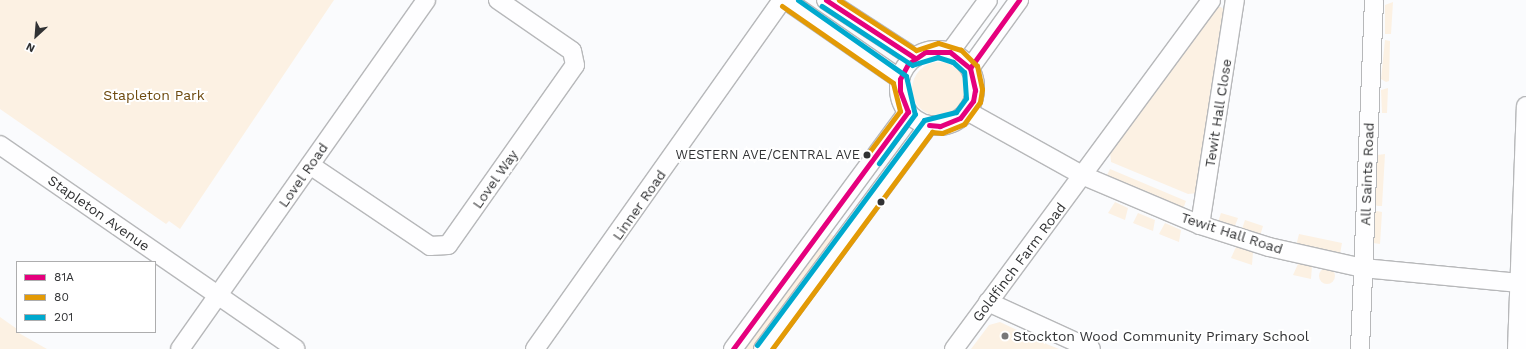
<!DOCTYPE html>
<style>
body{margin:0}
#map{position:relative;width:1526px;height:349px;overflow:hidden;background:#fafbfd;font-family:"Work Sans",sans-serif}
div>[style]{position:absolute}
.green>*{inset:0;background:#fcf1e3}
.round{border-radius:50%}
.roads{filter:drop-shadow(1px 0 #b7b8ba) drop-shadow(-1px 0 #b7b8ba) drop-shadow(0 1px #b7b8ba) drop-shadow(0 -1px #b7b8ba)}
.minor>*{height:18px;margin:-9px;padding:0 9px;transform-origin:9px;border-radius:9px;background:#fefeff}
.minor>.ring{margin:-9px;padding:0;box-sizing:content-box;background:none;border:18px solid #fefeff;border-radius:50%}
.bus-1>*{height:5px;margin:-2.5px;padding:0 2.5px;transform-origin:2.5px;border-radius:2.5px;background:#e5007d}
.bus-2>*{height:5px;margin:-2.5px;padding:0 2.5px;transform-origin:2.5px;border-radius:2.5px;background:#e39a05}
.bus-3>*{height:5px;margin:-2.5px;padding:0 2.5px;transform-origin:2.5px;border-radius:2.5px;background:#00a9ce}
.dots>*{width:11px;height:11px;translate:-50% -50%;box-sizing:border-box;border:2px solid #fff;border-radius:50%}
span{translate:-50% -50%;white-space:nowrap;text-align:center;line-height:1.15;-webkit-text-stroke:4px #fff;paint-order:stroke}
.bus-label{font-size:13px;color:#313234}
.right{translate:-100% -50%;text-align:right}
.park-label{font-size:14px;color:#6d490e}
.street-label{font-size:14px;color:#313234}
.poi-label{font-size:14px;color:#313234}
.left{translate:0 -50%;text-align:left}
.legend{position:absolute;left:16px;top:261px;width:140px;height:72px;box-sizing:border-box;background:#fff;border:1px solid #adadae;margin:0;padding:5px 7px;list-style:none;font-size:12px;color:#313234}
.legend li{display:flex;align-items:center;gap:8px;height:20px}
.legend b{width:20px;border:1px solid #adadae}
.north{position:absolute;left:16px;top:16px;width:40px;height:40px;-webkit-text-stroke:3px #fff;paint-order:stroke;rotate:206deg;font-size:11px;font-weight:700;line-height:16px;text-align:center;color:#313234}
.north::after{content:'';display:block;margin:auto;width:14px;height:18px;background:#313234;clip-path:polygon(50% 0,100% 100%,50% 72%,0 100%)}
</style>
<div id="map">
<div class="green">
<div style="clip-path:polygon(0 0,334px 0,180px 229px,169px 221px,166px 224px,0 109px)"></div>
<div style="clip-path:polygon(1393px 2px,1391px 34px,1385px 34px,1385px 5px)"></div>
<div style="clip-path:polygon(1216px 7px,1221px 7px,1226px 12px,1198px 193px,1188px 194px,1111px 162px,1110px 151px)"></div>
<div style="clip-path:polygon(1385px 40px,1390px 41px,1389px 81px,1386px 82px,1381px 79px)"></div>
<div class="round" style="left:912px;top:62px;width:54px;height:54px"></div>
<div style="clip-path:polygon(1388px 88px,1387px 113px,1382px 113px,1381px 90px)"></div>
<div style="clip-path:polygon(1385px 154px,1382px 206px,1378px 206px,1375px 205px,1377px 155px)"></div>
<div style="clip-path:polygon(1110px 169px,1186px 201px,1182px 212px,1105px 179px)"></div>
<div style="clip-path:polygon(1115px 202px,1128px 208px,1125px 220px,1108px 213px)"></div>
<div style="clip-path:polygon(1377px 211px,1382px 212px,1380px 244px,1373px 243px,1374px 213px)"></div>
<div style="clip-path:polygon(1138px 213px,1155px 220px,1153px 231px,1133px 223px)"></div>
<div style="clip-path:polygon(1221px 213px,1238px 218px,1234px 228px,1217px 225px)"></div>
<div style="clip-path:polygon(1245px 220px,1263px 226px,1260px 236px,1242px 229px)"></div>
<div style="clip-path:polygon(1165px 223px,1181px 230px,1179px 242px,1159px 234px)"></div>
<div style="clip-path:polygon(828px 232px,835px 237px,753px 349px,743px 349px)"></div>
<div style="clip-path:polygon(1299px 234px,1342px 243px,1340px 254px,1296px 246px)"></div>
<div style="clip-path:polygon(1236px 247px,1253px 252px,1252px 265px,1231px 258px)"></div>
<div style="clip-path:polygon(1298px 264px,1312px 266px,1311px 279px,1293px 275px)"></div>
<div class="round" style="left:1319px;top:268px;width:16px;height:16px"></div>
<div style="clip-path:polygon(0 317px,17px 329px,17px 332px,47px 349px,0 349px)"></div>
<div style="clip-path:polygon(1000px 322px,1049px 345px,1059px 349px,971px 349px,989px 325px)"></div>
</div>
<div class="roads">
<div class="minor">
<div style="left:786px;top:0;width:139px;rotate:34.7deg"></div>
<div style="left:826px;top:0;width:106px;rotate:33.1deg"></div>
<div class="ring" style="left:899px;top:50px;width:58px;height:58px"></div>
<div style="left:950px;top:52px;width:64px;rotate:-53.8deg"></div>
<div style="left:970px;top:68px;width:84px;rotate:-54.2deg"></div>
<div style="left:967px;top:111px;width:134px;rotate:29.1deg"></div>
<div style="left:1084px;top:176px;width:126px;rotate:22.9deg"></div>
<div style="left:1200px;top:225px;width:72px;rotate:17.7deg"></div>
<div style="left:1269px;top:247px;width:96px;rotate:12.6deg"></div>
<div style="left:1363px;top:268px;width:157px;rotate:5.5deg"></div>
<div style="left:0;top:145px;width:359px;rotate:34.6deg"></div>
<div style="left:310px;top:165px;width:145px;rotate:34deg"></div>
<div style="left:430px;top:246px;width:18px;rotate:-3deg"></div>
<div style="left:448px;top:245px;width:220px;rotate:-54.8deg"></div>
<div style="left:575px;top:65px;width:14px;rotate:-102deg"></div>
<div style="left:572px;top:51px;width:90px;rotate:-145.4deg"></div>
<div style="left:1200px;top:225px;width:228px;rotate:-81.2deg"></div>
<div style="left:988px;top:302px;width:113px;rotate:24.5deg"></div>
<div style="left:180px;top:349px;width:427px;rotate:-54.8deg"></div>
<div style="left:535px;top:349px;width:428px;rotate:-54.7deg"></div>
<div style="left:733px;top:349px;width:295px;rotate:-53.6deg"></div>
<div style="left:763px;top:349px;width:279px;rotate:-53.5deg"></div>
<div style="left:954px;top:349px;width:433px;rotate:-53.6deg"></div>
<div style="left:1360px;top:349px;width:349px;rotate:-87.7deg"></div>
<div style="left:1517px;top:349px;width:243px;rotate:-87.9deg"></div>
</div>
</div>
<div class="bus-1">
<div style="left:826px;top:0;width:106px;rotate:33.1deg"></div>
<div style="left:970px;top:68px;width:84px;rotate:-54.2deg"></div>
<div style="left:733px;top:349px;width:295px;rotate:-53.6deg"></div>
<div style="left:908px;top:112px;width:22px;rotate:-111deg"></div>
<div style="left:900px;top:91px;width:12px;rotate:-90deg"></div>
<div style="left:900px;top:79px;width:17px;rotate:-62deg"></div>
<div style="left:908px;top:64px;width:21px;rotate:-35deg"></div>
<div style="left:925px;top:52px;width:25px"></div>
<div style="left:950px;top:52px;width:26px;rotate:39deg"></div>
<div style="left:970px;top:68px;width:23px;rotate:77deg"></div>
<div style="left:975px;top:90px;width:11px;rotate:100deg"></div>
<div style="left:973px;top:101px;width:21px;rotate:127deg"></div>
<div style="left:960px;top:118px;width:22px;rotate:158deg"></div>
<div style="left:940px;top:126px;width:11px;rotate:-175deg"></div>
</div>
<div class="bus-2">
<div style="left:782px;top:6px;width:135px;rotate:34.7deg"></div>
<div style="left:893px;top:83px;width:29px;rotate:76deg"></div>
<div style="left:900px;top:111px;width:55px;rotate:126.9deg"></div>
<div style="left:772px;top:349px;width:270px;rotate:-53.6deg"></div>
<div style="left:932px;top:132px;width:10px;rotate:6deg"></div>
<div style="left:942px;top:133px;width:24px;rotate:-22deg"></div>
<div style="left:964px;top:124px;width:27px;rotate:-54deg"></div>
<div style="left:980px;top:102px;width:13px;rotate:-81deg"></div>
<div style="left:982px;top:89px;width:24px;rotate:-102deg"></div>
<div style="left:977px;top:66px;width:23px;rotate:-135deg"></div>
<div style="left:961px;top:50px;width:24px;rotate:-163deg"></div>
<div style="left:938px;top:43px;width:23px;rotate:162deg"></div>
<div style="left:916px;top:50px;width:92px;rotate:-147deg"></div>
</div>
<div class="bus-3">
<div style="left:798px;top:0;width:132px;rotate:35.1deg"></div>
<div style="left:906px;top:76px;width:39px;rotate:77deg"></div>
<div style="left:915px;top:114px;width:61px;rotate:126.3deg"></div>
<div style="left:757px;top:345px;width:280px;rotate:-53.4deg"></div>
<div style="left:924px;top:120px;width:33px;rotate:-14deg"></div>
<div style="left:956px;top:112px;width:17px;rotate:-54deg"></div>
<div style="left:966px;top:98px;width:26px;rotate:-94deg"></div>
<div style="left:964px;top:72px;width:15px;rotate:-138deg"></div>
<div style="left:953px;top:62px;width:16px;rotate:-162deg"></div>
<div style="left:938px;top:57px;width:27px;rotate:163deg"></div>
<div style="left:912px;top:65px;width:108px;rotate:-146.8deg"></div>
</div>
<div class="dots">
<div style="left:867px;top:155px;background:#313234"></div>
<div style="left:881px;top:202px;background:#313234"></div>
<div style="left:1005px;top:336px;background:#77787a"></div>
</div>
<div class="bus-label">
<span class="right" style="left:860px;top:155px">WESTERN AVE/CENTRAL AVE</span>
</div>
<div class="park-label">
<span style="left:154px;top:95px">Stapleton Park</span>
</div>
<div class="street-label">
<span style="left:1218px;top:113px;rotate:-81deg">Tewit Hall Close</span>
<span style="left:1367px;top:174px;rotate:-88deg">All Saints Road</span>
<span style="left:303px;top:175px;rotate:-55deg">Lovel Road</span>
<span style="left:495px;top:179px;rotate:-55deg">Lovel Way</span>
<span style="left:639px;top:205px;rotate:-55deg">Linner Road</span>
<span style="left:99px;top:213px;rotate:35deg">Stapleton Avenue</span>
<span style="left:1232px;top:233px;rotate:18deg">Tewit Hall Road</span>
<span style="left:1019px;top:262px;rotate:-53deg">Goldfinch Farm Road</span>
</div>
<div class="poi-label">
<span class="left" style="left:1013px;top:336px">Stockton Wood Community Primary School</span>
</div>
<ul class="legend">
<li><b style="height:5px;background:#e5007d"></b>81A</li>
<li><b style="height:5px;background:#e39a05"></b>80</li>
<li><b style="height:5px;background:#00a9ce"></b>201</li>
</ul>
<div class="north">N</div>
</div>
